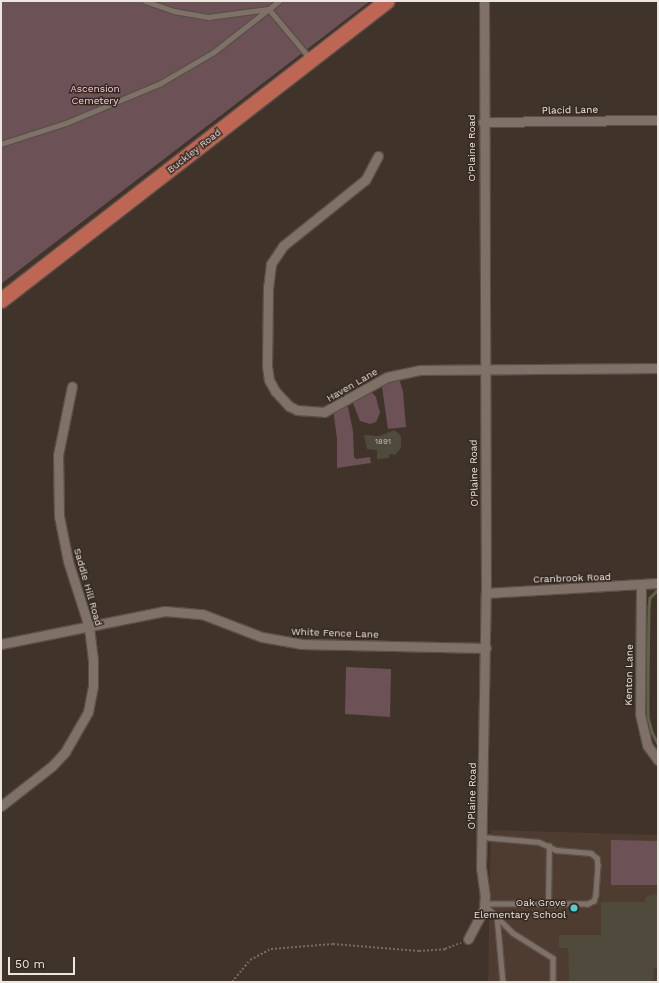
<!DOCTYPE html>
<style>
body{margin:0}
#map{position:relative;width:659px;height:983px;overflow:hidden;background:#3f332a;font-family:"Work Sans",sans-serif}
div>[style]{position:absolute}
.built>*{inset:0;background:#4d3c2f}
.green>*{inset:0;background:#6c5257}
.stream>*{height:2.5px;margin:-1.25px;padding:0 1.25px;transform-origin:1.25px;border-radius:1.25px;background:#5f6348}
.building>*{inset:0;background:#4f4a3c}
.path>*{height:1.5px;margin-top:-0.75px;transform-origin:0;background:repeating-linear-gradient(90deg,#756b62 0 2px,transparent 0 4px)}
.roads{filter:drop-shadow(1px 0 #5a5048) drop-shadow(-1px 0 #5a5048) drop-shadow(0 1px #5a5048) drop-shadow(0 -1px #5a5048)}
.service>*{height:4.5px;margin:-2.25px;padding:0 2.25px;transform-origin:2.25px;border-radius:2.25px;background:#7f7167}
.minor>*{height:9px;margin:-4.5px;padding:0 4.5px;transform-origin:4.5px;border-radius:4.5px;background:#7f7167}
.primary>*{height:15px;margin:-7.5px;padding:0 7.5px;transform-origin:7.5px;border-radius:7.5px;background:#bd6654}
.dots>*{width:11px;height:11px;translate:-50% -50%;box-sizing:border-box;border:2px solid #352921;border-radius:50%}
span{translate:-50% -50%;white-space:nowrap;text-align:center;line-height:1.15;-webkit-text-stroke:3px #352921;paint-order:stroke}
.number-label{font-size:8px;color:#c6bfb7}
.number-label span{-webkit-text-stroke-width:0}
.park-label{font-size:10px;color:#fdcbd6}
.street-label{font-size:10px;color:#ede6e0}
.poi-label{font-size:10px;color:#ede6e0}
.right{translate:-100% -50%;text-align:right}
.frame{position:absolute;inset:0;border:2px solid #ede6e0;pointer-events:none}
.scale{position:absolute;left:8px;top:957px;width:67px;height:18px;box-sizing:border-box;border:2px solid #ede6e0;border-top:0;padding-left:5px;font-size:12px;line-height:14px;white-space:nowrap;color:#ede6e0;-webkit-text-stroke:3px #352921;paint-order:stroke}
</style>
<div id="map">
<div class="built">
<div style="clip-path:polygon(491px 830px,658px 835px,658px 982px,488px 982px)"></div>
</div>
<div class="green">
<div style="clip-path:polygon(1px 1px,370px 1px,1px 284px)"></div>
<div style="clip-path:polygon(398px 374px,403px 392px,406px 427px,388px 429px,381px 380px)"></div>
<div style="clip-path:polygon(367px 387px,376px 397px,380px 413px,376px 422px,370px 424px,360px 421px,353px 403px,352px 397px)"></div>
<div style="clip-path:polygon(344px 404px,348px 407px,353px 431px,354px 457px,356px 459px,370px 457px,371px 463px,337px 468px,337px 439px,333px 409px)"></div>
<div style="clip-path:polygon(346px 667px,391px 669px,390px 717px,345px 714px)"></div>
<div style="clip-path:polygon(611px 840px,658px 841px,658px 885px,611px 885px)"></div>
</div>
<div class="stream">
<div style="left:658px;top:590px;width:11px;rotate:135deg"></div>
<div style="left:650px;top:598px;width:9px;rotate:96deg"></div>
<div style="left:649px;top:607px;width:82px;rotate:90.7deg"></div>
<div style="left:648px;top:689px;width:28px;rotate:90deg"></div>
<div style="left:648px;top:717px;width:16px;rotate:75deg"></div>
<div style="left:652px;top:732px;width:13px;rotate:63deg"></div>
</div>
<div class="building">
<div style="clip-path:polygon(395px 430px,401px 436px,401px 448px,395px 455px,389px 454px,389px 458px,377px 459px,377px 450px,367px 449px,364px 435px,379px 436px)"></div>
<div style="clip-path:polygon(654px 894px,658px 895px,658px 968px,654px 968px,653px 982px,569px 982px,568px 948px,559px 948px,559px 935px,601px 935px,601px 902px,644px 902px,647px 896px)"></div>
</div>
<div class="path">
<div style="left:232px;top:982px;width:28px;rotate:-51deg"></div>
<div style="left:250px;top:960px;width:24px;rotate:-28deg"></div>
<div style="left:271px;top:949px;width:62px;rotate:-4.6deg"></div>
<div style="left:333px;top:944px;width:86px;rotate:4.7deg"></div>
<div style="left:419px;top:951px;width:26px;rotate:-4deg"></div>
<div style="left:445px;top:949px;width:17px;rotate:-21deg"></div>
</div>
<div class="roads">
<div class="service">
<div style="left:145px;top:1px;width:31px;rotate:19deg"></div>
<div style="left:174px;top:11px;width:35px;rotate:10deg"></div>
<div style="left:208px;top:17px;width:62px;rotate:-7.5deg"></div>
<div style="left:269px;top:9px;width:64px;rotate:50.1deg"></div>
<div style="left:1px;top:144px;width:68px;rotate:-17.9deg"></div>
<div style="left:66px;top:123px;width:103px;rotate:-22.8deg"></div>
<div style="left:161px;top:83px;width:61px;rotate:-30.3deg"></div>
<div style="left:214px;top:52px;width:83px;rotate:-38.1deg"></div>
<div style="left:482px;top:837px;width:57px;rotate:5deg"></div>
<div style="left:539px;top:842px;width:19px;rotate:25deg"></div>
<div style="left:556px;top:850px;width:35px;rotate:5deg"></div>
<div style="left:591px;top:853px;width:8px;rotate:40deg"></div>
<div style="left:597px;top:858px;width:7px;rotate:82deg"></div>
<div style="left:598px;top:865px;width:30px;rotate:94deg"></div>
<div style="left:596px;top:895px;width:6px;rotate:108deg"></div>
<div style="left:594px;top:901px;width:7px;rotate:153deg"></div>
<div style="left:588px;top:904px;width:104px;rotate:180deg"></div>
<div style="left:548px;top:903px;width:57px;rotate:-89deg"></div>
<div style="left:484px;top:904px;width:41px;rotate:45deg"></div>
<div style="left:513px;top:933px;width:47px;rotate:32deg"></div>
<div style="left:553px;top:958px;width:24px;rotate:90deg"></div>
<div style="left:497px;top:916px;width:66px;rotate:84.8deg"></div>
</div>
<div class="minor">
<div style="left:483px;top:122px;width:175px;rotate:-0.7deg"></div>
<div style="left:378px;top:156px;width:27px;rotate:118deg"></div>
<div style="left:365px;top:180px;width:105px;rotate:141.2deg"></div>
<div style="left:283px;top:246px;width:22px;rotate:124deg"></div>
<div style="left:271px;top:264px;width:23px;rotate:97deg"></div>
<div style="left:268px;top:287px;width:79px;rotate:90.7deg"></div>
<div style="left:267px;top:366px;width:14px;rotate:82deg"></div>
<div style="left:269px;top:380px;width:13px;rotate:61deg"></div>
<div style="left:275px;top:391px;width:21px;rotate:47deg"></div>
<div style="left:289px;top:406px;width:9px;rotate:27deg"></div>
<div style="left:297px;top:410px;width:27px;rotate:4deg"></div>
<div style="left:324px;top:412px;width:72px;rotate:-29.1deg"></div>
<div style="left:387px;top:377px;width:34px;rotate:-12deg"></div>
<div style="left:420px;top:370px;width:238px;rotate:-0.5deg"></div>
<div style="left:641px;top:586px;width:128px;rotate:90.4deg"></div>
<div style="left:640px;top:714px;width:32px;rotate:77deg"></div>
<div style="left:647px;top:745px;width:19px;rotate:54deg"></div>
<div style="left:486px;top:593px;width:172px;rotate:-3.3deg"></div>
<div style="left:1px;top:644px;width:167px;rotate:-11.4deg"></div>
<div style="left:165px;top:611px;width:37px;rotate:5deg"></div>
<div style="left:202px;top:614px;width:64px;rotate:21deg"></div>
<div style="left:262px;top:637px;width:39px;rotate:10deg"></div>
<div style="left:300px;top:644px;width:186px;rotate:1.2deg"></div>
<div style="left:1px;top:806px;width:65px;rotate:-38.1deg"></div>
<div style="left:52px;top:766px;width:19px;rotate:-47deg"></div>
<div style="left:65px;top:752px;width:46px;rotate:-60.1deg"></div>
<div style="left:88px;top:712px;width:26px;rotate:-79deg"></div>
<div style="left:93px;top:686px;width:26px;rotate:-90deg"></div>
<div style="left:93px;top:660px;width:33px;rotate:-97deg"></div>
<div style="left:89px;top:627px;width:69px;rotate:-107.7deg"></div>
<div style="left:68px;top:561px;width:46px;rotate:-101.3deg"></div>
<div style="left:59px;top:516px;width:61px;rotate:-90.9deg"></div>
<div style="left:58px;top:455px;width:70px;rotate:-78.5deg"></div>
<div style="left:468px;top:939px;width:34px;rotate:-62deg"></div>
<div style="left:484px;top:909px;width:13px;rotate:-86deg"></div>
<div style="left:485px;top:896px;width:29px;rotate:-98deg"></div>
<div style="left:481px;top:867px;width:274px;rotate:-89deg"></div>
<div style="left:486px;top:593px;width:592px;rotate:-90.19deg"></div>
</div>
<div class="primary">
<div style="left:1px;top:300px;width:488px;rotate:-37.8deg"></div>
</div>
</div>
<div class="dots">
<div style="left:574px;top:908px;background:#51ccd2"></div>
</div>
<div class="number-label">
<span style="left:383px;top:442px">1891</span>
</div>
<div class="park-label">
<span style="left:95px;top:94px">Ascension<br>Cemetery</span>
</div>
<div class="street-label">
<span style="left:570px;top:110px;rotate:-1deg">Placid Lane</span>
<span style="left:472px;top:148px;rotate:-90deg">O'Plaine Road</span>
<span style="left:194px;top:151px;rotate:-38deg">Buckley Road</span>
<span style="left:352px;top:385px;rotate:-30deg">Haven Lane</span>
<span style="left:474px;top:473px;rotate:-91deg">O'Plaine Road</span>
<span style="left:572px;top:578px;rotate:-2deg">Cranbrook Road</span>
<span style="left:88px;top:587px;rotate:74deg">Saddle Hill Road</span>
<span style="left:335px;top:633px;rotate:2deg">White Fence Lane</span>
<span style="left:629px;top:675px;rotate:-89deg">Kenton Lane</span>
<span style="left:472px;top:796px;rotate:-89deg">O'Plaine Road</span>
</div>
<div class="poi-label">
<span class="right" style="left:566px;top:908px">Oak Grove<br>Elementary School</span>
</div>
<div class="frame"></div>
<div class="scale">50 m</div>
</div>
